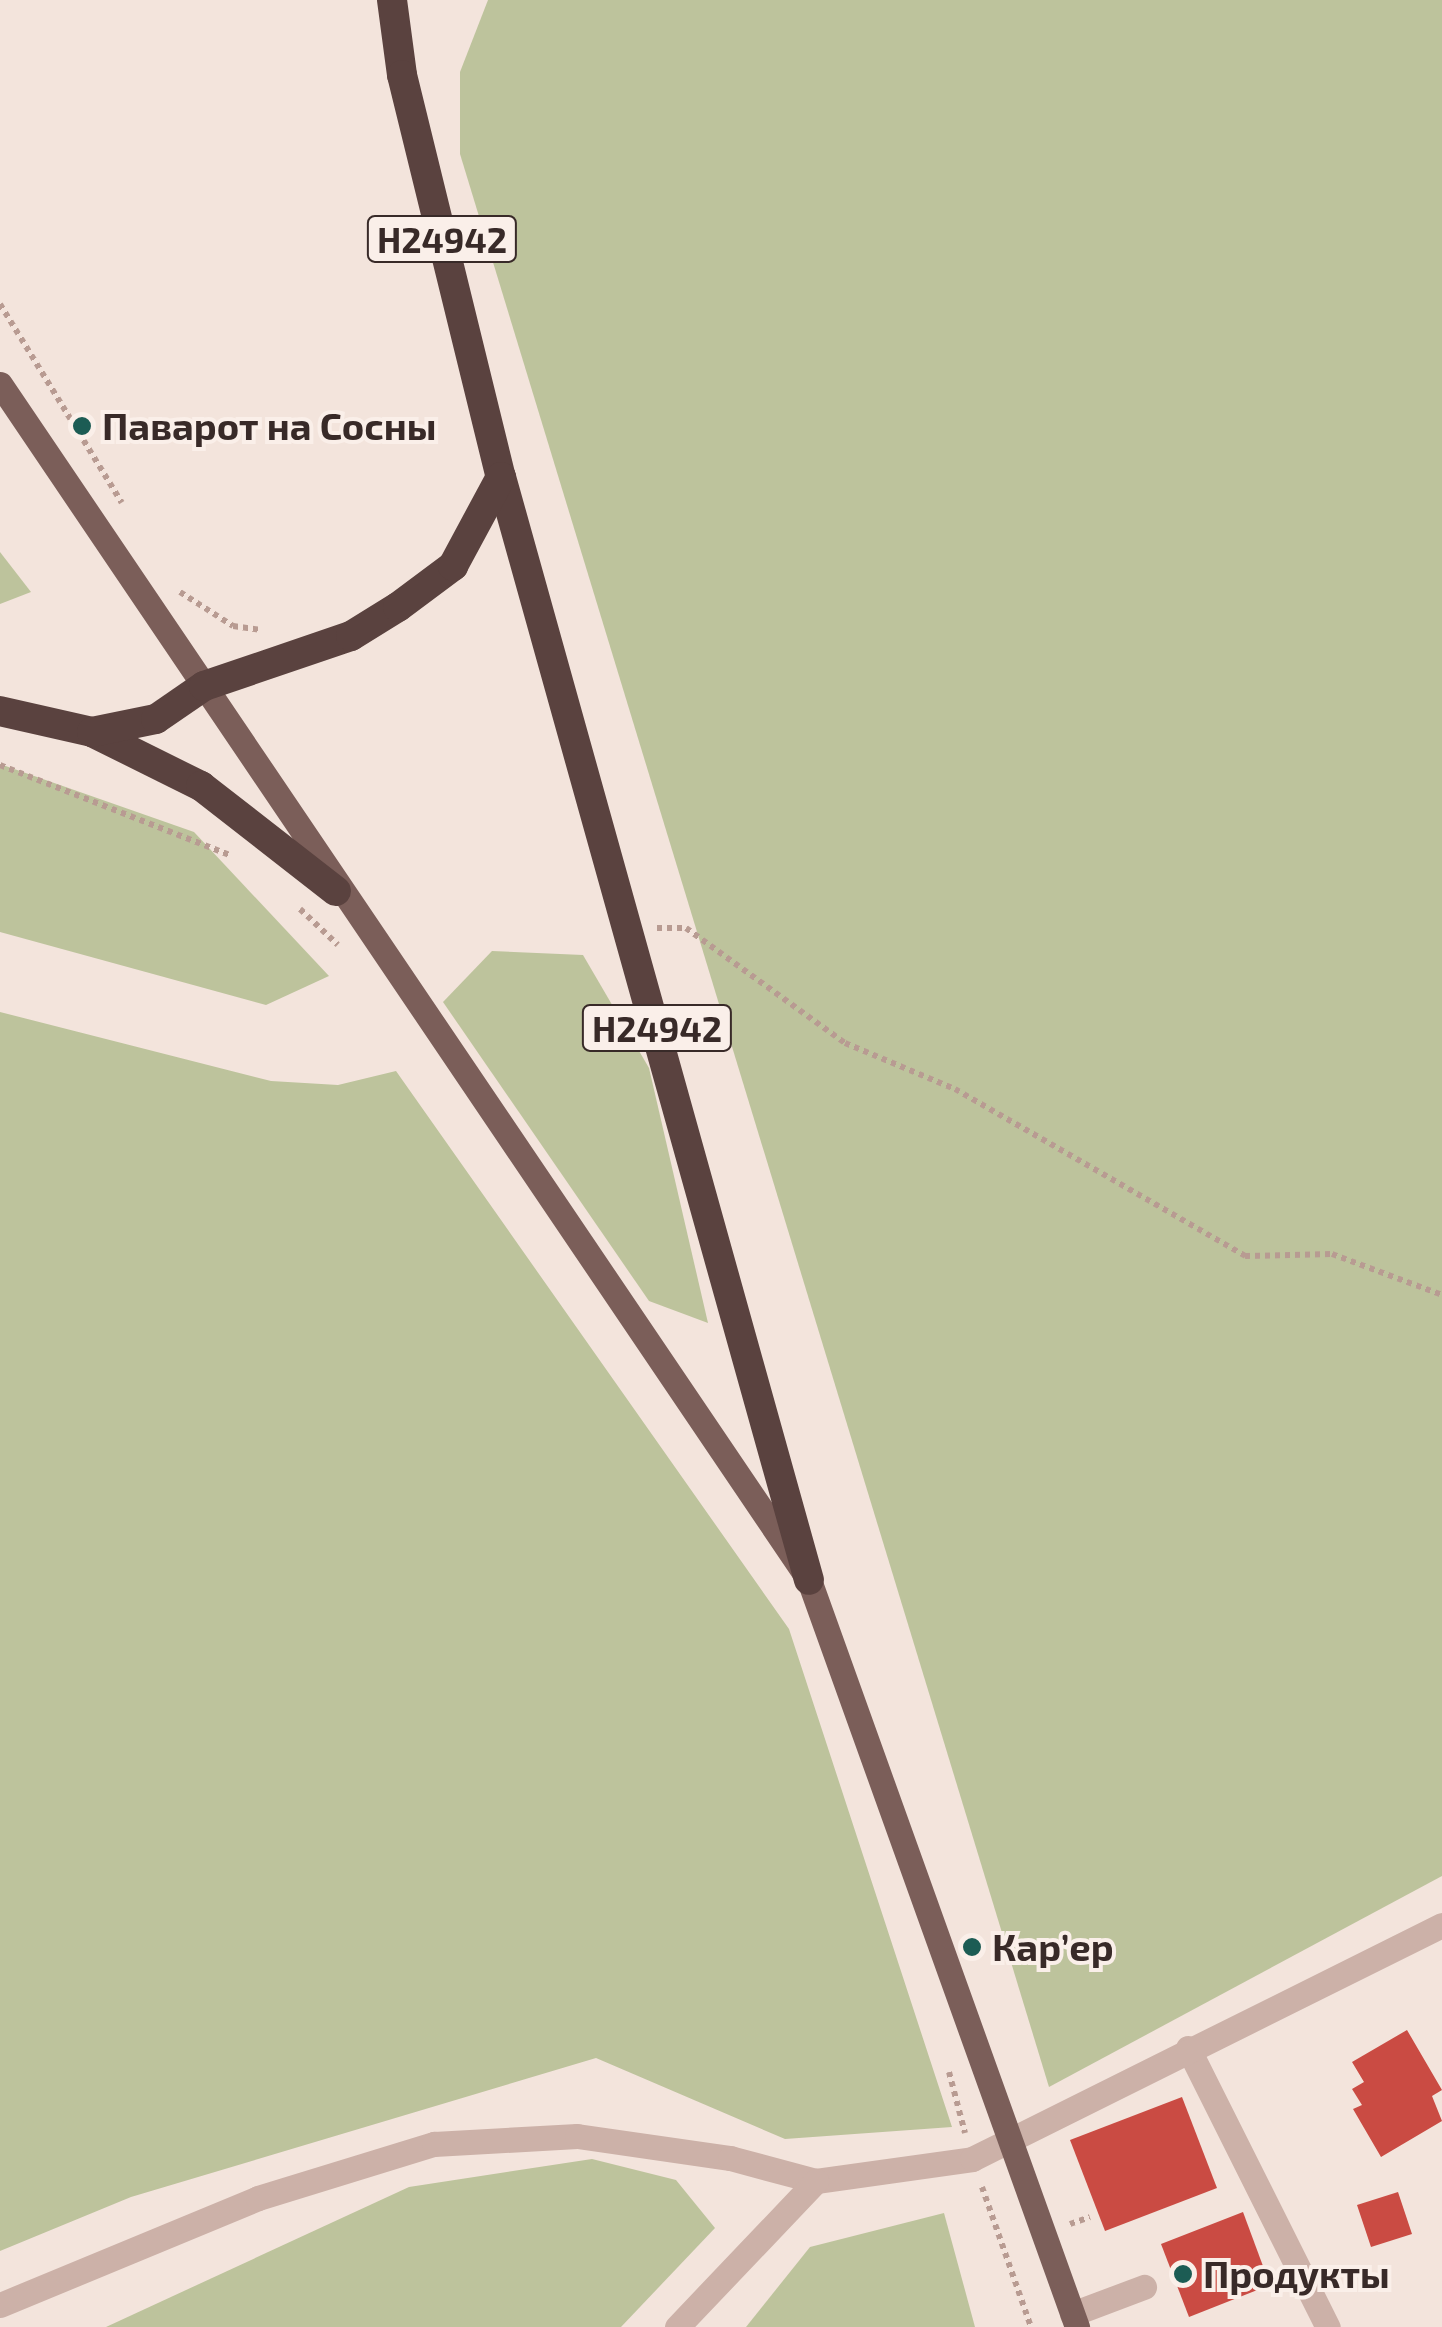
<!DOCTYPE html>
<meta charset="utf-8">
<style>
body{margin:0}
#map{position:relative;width:1442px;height:2327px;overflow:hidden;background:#f3e4dc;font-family:"Exo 2",sans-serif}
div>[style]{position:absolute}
.green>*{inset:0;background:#bdc39c}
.building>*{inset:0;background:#ca4b43}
.path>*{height:6px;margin-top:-3px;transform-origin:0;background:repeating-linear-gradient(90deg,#b89b92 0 5px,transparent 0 10px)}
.minor>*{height:25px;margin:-12.5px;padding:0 12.5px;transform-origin:12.5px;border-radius:12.5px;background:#ccb1a8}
.major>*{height:25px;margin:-12.5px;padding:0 12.5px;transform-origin:12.5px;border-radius:12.5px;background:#7b5e59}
.highway>*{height:30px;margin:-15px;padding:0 15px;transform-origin:15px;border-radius:15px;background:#5a423f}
.dots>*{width:28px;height:28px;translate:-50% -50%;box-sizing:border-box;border:5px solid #faefe9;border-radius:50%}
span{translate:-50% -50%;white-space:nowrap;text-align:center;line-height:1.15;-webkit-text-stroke:8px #faefe9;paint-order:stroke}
.shield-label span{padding:2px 8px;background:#faefe9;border:2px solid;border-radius:8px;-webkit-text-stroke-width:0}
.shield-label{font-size:35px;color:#382a28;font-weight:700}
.poi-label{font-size:38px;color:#382a28;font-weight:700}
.left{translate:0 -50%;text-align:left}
</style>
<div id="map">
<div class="green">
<div style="clip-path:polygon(488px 0,1442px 0,1442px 1876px,1049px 2087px,460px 154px,460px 72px)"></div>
<div style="clip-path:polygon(0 552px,31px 592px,0 604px)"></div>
<div style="clip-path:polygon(0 764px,194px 832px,329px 976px,266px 1005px,0 932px)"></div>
<div style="clip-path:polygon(492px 951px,583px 955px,649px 1068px,708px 1323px,649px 1301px,443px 1002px)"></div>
<div style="clip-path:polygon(0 1012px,271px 1081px,338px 1085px,396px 1071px,789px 1629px,952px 2127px,785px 2139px,596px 2058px,131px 2197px,0 2251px)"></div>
<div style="clip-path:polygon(592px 2159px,676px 2180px,715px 2228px,621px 2327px,106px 2327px,409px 2187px)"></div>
<div style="clip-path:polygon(944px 2213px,975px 2327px,746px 2327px,810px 2247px)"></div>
</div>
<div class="building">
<div style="clip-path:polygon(1407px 2030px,1442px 2090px,1432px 2096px,1442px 2121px,1381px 2157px,1353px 2109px,1362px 2105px,1352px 2089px,1364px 2082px,1352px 2062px)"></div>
<div style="clip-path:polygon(1182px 2097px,1217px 2188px,1105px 2231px,1070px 2140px)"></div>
<div style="clip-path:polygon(1398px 2192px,1412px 2234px,1371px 2247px,1357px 2205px)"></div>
<div style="clip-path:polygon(1243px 2212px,1270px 2285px,1189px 2317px,1161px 2244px)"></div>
</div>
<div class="path">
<div style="left:0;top:304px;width:233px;rotate:58.5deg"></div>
<div style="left:180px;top:592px;width:63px;rotate:32.7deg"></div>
<div style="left:233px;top:626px;width:29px;rotate:8deg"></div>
<div style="left:0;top:765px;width:249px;rotate:21.4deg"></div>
<div style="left:300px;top:909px;width:52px;rotate:43.5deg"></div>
<div style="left:657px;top:928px;width:29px"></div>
<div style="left:686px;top:928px;width:196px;rotate:35.9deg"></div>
<div style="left:845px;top:1043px;width:119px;rotate:22.7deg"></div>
<div style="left:955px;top:1089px;width:335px;rotate:29.9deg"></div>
<div style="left:1245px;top:1256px;width:87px;rotate:-1.3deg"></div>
<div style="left:1332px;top:1254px;width:117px;rotate:20.4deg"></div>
<div style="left:949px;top:2072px;width:63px;rotate:75.3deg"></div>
<div style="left:982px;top:2187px;width:148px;rotate:70.7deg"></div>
<div style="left:1070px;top:2224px;width:21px;rotate:-19deg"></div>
</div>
<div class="minor">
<div style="left:1188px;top:2048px;width:312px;rotate:63.4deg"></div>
<div style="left:0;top:2305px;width:279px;rotate:-22.5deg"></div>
<div style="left:258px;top:2198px;width:184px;rotate:-17.1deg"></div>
<div style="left:434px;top:2144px;width:143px;rotate:-3.2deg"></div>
<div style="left:577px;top:2136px;width:155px;rotate:8.2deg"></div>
<div style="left:730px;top:2158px;width:89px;rotate:15deg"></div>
<div style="left:816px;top:2181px;width:158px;rotate:-8deg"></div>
<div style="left:972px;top:2159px;width:525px;rotate:-26.47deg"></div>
<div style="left:1072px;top:2314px;width:77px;rotate:-20.6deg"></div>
<div style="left:677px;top:2327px;width:202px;rotate:-46.4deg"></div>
</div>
<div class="major">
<div style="left:0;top:384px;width:1444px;rotate:55.92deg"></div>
<div style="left:809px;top:1580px;width:794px;rotate:70.26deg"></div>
</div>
<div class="highway">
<div style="left:392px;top:0;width:76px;rotate:82.4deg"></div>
<div style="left:402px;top:75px;width:414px;rotate:76.2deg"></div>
<div style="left:501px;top:477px;width:1145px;rotate:74.4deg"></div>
<div style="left:0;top:711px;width:94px;rotate:12.9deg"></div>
<div style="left:92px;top:732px;width:122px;rotate:26.4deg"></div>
<div style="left:201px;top:786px;width:171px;rotate:37.9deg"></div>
<div style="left:92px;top:732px;width:65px;rotate:-11.5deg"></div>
<div style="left:156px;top:719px;width:58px;rotate:-34.5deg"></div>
<div style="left:204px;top:686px;width:155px;rotate:-18.8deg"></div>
<div style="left:351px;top:636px;width:55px;rotate:-31.7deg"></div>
<div style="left:398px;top:607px;width:69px;rotate:-36.7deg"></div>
<div style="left:453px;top:566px;width:101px;rotate:-61.7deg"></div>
</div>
<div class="dots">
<div style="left:82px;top:426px;background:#1c5c54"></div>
<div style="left:972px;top:1947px;background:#1c5c54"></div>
<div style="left:1183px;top:2274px;background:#1c5c54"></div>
</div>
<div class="shield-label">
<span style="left:442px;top:239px">Н24942</span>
<span style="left:657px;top:1028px">Н24942</span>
</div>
<div class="poi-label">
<span class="left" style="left:102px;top:426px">Паварот на Сосны</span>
<span class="left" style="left:992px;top:1947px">Карʼер</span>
<span class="left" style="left:1203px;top:2274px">Продукты</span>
</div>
</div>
